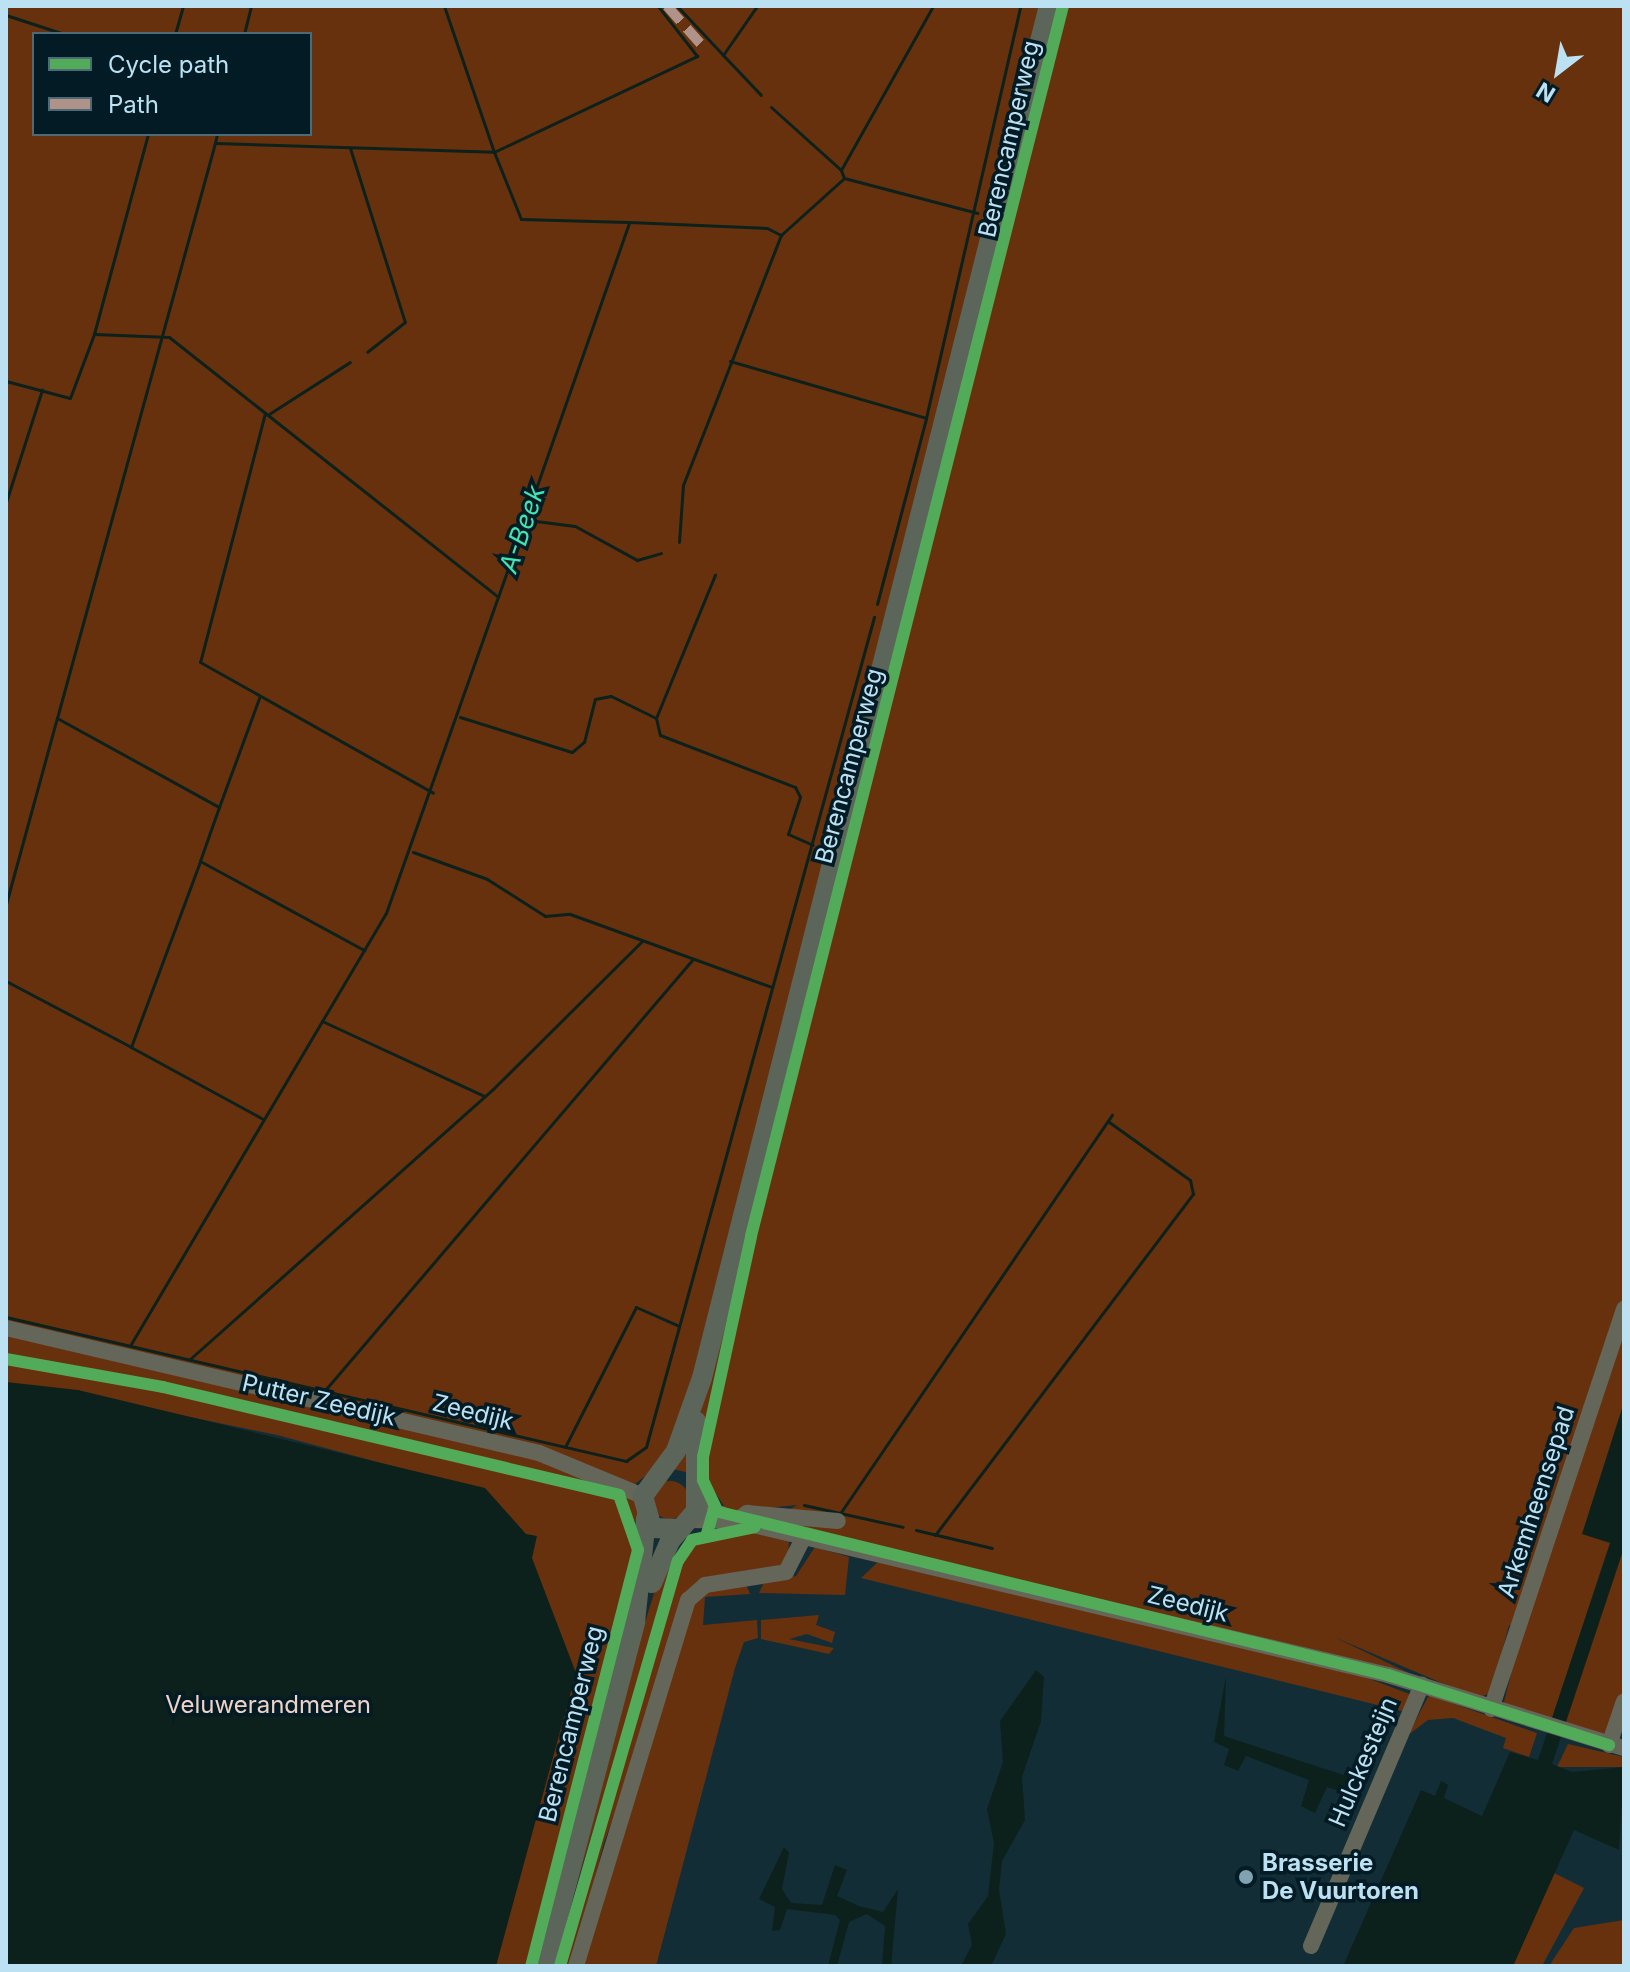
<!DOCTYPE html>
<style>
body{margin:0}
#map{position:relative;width:1630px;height:1972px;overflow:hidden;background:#132d36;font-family:Inter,sans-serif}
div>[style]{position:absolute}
.green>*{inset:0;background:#68310d}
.round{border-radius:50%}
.water>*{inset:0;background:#0c211b}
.stream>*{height:3px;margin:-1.5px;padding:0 1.5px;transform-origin:1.5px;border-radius:1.5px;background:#0c211b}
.minor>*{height:16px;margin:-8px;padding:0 8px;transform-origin:8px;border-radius:8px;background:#636658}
.major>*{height:20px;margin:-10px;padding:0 10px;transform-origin:10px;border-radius:10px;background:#5c6559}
.quiet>*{height:10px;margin-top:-5px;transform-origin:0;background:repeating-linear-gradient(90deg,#af9288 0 20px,transparent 0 30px)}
.cycleway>*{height:12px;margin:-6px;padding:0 6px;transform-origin:6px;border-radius:6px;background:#51ab58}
.dots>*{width:22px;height:22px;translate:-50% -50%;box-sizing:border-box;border:4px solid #021b25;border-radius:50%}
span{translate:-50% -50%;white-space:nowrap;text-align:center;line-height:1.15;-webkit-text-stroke:7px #021b25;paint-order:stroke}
.street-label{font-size:24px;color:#bbe1f3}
.park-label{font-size:24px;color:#f0d3c6}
.poi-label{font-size:24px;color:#bbe1f3;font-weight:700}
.left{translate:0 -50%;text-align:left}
.water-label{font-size:26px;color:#44e3b0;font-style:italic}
.frame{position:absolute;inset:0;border:8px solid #bbe1f3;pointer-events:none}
.legend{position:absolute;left:32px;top:32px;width:280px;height:104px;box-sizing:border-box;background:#021b25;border:2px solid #4c6a77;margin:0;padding:10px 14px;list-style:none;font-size:24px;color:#bbe1f3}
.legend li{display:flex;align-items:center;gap:16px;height:40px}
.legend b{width:40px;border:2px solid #4c6a77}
.north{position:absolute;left:1518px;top:32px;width:80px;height:80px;-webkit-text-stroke:6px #021b25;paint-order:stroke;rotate:211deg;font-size:22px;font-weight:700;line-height:32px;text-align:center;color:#bbe1f3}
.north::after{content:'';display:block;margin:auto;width:28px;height:36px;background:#bbe1f3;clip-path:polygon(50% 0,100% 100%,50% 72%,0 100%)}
</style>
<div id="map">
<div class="green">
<div style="clip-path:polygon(evenodd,6px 6px,1624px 6px,1624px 1696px,1604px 1735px,1503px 1706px,1522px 1630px,1509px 1625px,1491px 1693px,1477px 1698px,1334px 1637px,1415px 1676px,765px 1524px,797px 1505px,728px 1512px,704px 1476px,658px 1466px,635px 1484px,640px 1527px,624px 1508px,637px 1539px,528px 1966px,6px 1966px,6px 6px,34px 34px,310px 34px,310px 134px,34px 134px,34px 34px,6px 6px,61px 1390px,277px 1435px,411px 1471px,61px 1391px,61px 1390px)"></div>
<div class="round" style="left:651px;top:1481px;width:38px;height:38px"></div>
<div style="clip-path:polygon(752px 1532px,789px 1540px,788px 1564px,701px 1581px,604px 1843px,572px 1966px,562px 1966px,686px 1551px,699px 1541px)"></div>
<div style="clip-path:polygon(815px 1547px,849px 1557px,845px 1595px,759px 1593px,764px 1582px,796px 1576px)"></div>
<div style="clip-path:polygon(880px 1560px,1336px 1666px,1412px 1695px,1406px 1712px,861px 1578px)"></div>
<div style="clip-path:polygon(664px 1561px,674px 1564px,552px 1966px,635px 1655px)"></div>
<div style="clip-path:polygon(746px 1584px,750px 1594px,705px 1597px,703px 1625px,757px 1620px,758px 1638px,744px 1642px,735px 1668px,656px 1966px,580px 1966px,691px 1605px,704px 1591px)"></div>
<div style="clip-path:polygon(819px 1615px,816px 1625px,835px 1632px,832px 1643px,807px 1634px,789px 1639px,834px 1648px,829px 1654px,761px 1639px,761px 1620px)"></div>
<div style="clip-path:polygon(1429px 1695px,1537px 1733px,1529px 1757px,1503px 1748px,1506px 1738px,1453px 1718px,1428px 1720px,1408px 1735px)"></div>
<div style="clip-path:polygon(1568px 1744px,1624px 1757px,1624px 1767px,1557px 1767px)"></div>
<div style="clip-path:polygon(1554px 1873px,1584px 1888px,1542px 1966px,1513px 1966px)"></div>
<div style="clip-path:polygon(1624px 1920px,1624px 1966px,1549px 1966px,1574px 1928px)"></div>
</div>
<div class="water">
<div style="clip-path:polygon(6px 1382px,78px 1390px,485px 1488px,526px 1534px,537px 1536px,532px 1558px,576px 1673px,496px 1966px,6px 1966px)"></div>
<div style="clip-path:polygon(1624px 1402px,1624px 1548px,1552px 1764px,1572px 1772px,1624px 1767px,1619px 1850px,1574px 1830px,1513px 1966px,1343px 1966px,1421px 1790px,1435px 1796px,1441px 1781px,1448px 1785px,1444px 1798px,1482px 1816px,1510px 1752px,1538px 1760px,1610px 1543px,1582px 1534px)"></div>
<div style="clip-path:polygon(1036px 1670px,1044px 1677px,1041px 1721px,1022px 1777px,1025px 1820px,1002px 1861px,999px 1890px,1006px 1934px,991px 1966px,961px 1966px,972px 1945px,968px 1924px,988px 1896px,994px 1843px,987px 1809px,1003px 1762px,1000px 1721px)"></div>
<div style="clip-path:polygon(1226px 1676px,1224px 1736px,1362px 1781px,1359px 1798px,1327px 1787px,1315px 1813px,1301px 1806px,1309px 1780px,1246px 1756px,1238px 1771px,1224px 1765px,1229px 1749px,1214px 1742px)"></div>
<div style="clip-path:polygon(784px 1847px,789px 1853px,782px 1889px,791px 1903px,822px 1905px,835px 1865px,847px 1870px,837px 1896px,859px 1906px,883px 1912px,898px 1889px,891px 1966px,882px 1966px,885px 1926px,867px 1914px,849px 1922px,837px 1966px,828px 1966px,840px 1920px,835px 1915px,787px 1909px,780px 1930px,772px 1931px,775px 1907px,759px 1899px)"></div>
</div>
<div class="stream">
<div style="left:444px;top:6px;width:154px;rotate:71.1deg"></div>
<div style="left:494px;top:152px;width:225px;rotate:-25.3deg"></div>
<div style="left:697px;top:56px;width:63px;rotate:-128deg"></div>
<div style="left:677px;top:6px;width:67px;rotate:46.8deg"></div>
<div style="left:723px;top:55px;width:60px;rotate:-55.2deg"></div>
<div style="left:6px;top:15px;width:61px;rotate:18.1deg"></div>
<div style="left:175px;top:34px;width:29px;rotate:-74deg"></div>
<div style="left:244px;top:34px;width:29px;rotate:-76deg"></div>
<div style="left:723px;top:55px;width:55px;rotate:46.5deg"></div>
<div style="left:771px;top:107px;width:94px;rotate:42deg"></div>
<div style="left:217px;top:134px;width:9px;rotate:103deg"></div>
<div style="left:215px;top:143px;width:279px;rotate:1.8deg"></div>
<div style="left:494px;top:152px;width:72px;rotate:68.1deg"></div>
<div style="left:521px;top:219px;width:107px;rotate:1.6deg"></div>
<div style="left:350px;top:148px;width:182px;rotate:72.5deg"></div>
<div style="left:405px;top:322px;width:48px;rotate:141.7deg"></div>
<div style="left:844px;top:178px;width:9px;rotate:-111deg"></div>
<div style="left:841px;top:170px;width:188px;rotate:-60.7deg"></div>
<div style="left:94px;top:334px;width:207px;rotate:-74.9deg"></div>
<div style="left:730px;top:361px;width:204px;rotate:16.2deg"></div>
<div style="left:926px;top:418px;width:423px;rotate:-77.1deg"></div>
<div style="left:6px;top:381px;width:66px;rotate:14.9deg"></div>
<div style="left:70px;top:398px;width:68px;rotate:-69.4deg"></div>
<div style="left:94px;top:334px;width:75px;rotate:2.3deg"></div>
<div style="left:169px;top:337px;width:419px;rotate:38.3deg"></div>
<div style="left:498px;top:597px;width:397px;rotate:-70.7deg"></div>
<div style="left:629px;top:222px;width:138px;rotate:2.5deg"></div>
<div style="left:767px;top:228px;width:16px;rotate:27deg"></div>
<div style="left:781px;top:235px;width:85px;rotate:-42.1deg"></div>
<div style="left:844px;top:178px;width:138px;rotate:14.7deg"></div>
<div style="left:265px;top:413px;width:257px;rotate:104.6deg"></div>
<div style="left:200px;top:662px;width:267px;rotate:29.3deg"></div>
<div style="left:269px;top:414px;width:96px;rotate:-32.7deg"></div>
<div style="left:6px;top:502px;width:118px;rotate:-72.2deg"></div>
<div style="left:528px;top:520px;width:47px;rotate:7.3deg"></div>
<div style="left:575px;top:526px;width:71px;rotate:28.7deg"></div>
<div style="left:637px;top:560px;width:25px;rotate:-16deg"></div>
<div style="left:679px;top:542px;width:57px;rotate:-86deg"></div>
<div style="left:683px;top:485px;width:269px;rotate:-68.6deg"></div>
<div style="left:877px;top:604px;width:192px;rotate:-75.2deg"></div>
<div style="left:460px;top:717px;width:117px;rotate:17.4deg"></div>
<div style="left:572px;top:752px;width:16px;rotate:-40deg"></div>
<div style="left:584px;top:742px;width:44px;rotate:-75.7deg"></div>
<div style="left:595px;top:699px;width:16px;rotate:-11deg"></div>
<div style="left:611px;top:696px;width:50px;rotate:26.1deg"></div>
<div style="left:656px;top:718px;width:17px;rotate:77deg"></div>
<div style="left:660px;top:735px;width:145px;rotate:21.1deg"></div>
<div style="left:795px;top:787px;width:11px;rotate:63deg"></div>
<div style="left:800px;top:797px;width:39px;rotate:108deg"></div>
<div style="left:788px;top:834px;width:27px;rotate:24deg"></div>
<div style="left:57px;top:718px;width:596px;rotate:-74.64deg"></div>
<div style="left:656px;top:718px;width:155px;rotate:-67.6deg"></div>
<div style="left:219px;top:807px;width:116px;rotate:-69.8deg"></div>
<div style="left:413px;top:852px;width:79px;rotate:20deg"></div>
<div style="left:487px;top:879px;width:69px;rotate:32.5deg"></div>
<div style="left:545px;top:916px;width:25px;rotate:-5deg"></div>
<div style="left:570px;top:914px;width:215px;rotate:19.9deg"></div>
<div style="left:6px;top:904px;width:193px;rotate:-74.7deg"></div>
<div style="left:57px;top:718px;width:185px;rotate:28.8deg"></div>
<div style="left:219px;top:807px;width:57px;rotate:109.4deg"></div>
<div style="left:6px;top:981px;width:141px;rotate:27.8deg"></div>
<div style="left:322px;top:1021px;width:179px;rotate:24.8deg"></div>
<div style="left:263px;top:1119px;width:150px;rotate:-151.4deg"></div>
<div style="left:131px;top:1047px;width:198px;rotate:-69.6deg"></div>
<div style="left:200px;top:861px;width:187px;rotate:28.5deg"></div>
<div style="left:6px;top:1317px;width:637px;rotate:13.08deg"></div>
<div style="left:626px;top:1461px;width:24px;rotate:-35deg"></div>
<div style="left:646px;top:1447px;width:861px;rotate:-74.64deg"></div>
<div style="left:131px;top:1344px;width:501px;rotate:-59.39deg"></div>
<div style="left:386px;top:913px;width:335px;rotate:-70.5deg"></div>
<div style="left:190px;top:1359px;width:406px;rotate:-41.7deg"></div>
<div style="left:493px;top:1089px;width:209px;rotate:-44.8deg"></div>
<div style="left:326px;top:1389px;width:564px;rotate:-49.53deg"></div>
<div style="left:565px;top:1447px;width:157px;rotate:-63.1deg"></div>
<div style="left:636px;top:1307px;width:45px;rotate:23.7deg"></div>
<div style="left:804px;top:1505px;width:101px;rotate:12.5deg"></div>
<div style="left:841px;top:1512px;width:481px;rotate:-55.7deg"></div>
<div style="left:916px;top:1530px;width:78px;rotate:13.3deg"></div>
<div style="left:935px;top:1535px;width:428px;rotate:-52.9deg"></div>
<div style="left:1193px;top:1194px;width:14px;rotate:-102deg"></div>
<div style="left:1190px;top:1180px;width:100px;rotate:-144.4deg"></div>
</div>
<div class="minor">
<div style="left:6px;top:1328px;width:547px;rotate:13.2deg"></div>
<div style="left:539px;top:1453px;width:113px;rotate:22.5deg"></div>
<div style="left:696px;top:1502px;width:44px;rotate:25.4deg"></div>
<div style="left:736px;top:1521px;width:670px;rotate:13.29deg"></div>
<div style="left:1388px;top:1675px;width:247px;rotate:17.2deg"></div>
<div style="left:691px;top:1520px;width:45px;rotate:1.3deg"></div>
<div style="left:736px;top:1521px;width:14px;rotate:-36deg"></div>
<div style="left:747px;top:1513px;width:91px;rotate:5deg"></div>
<div style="left:1491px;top:1709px;width:422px;rotate:-71.6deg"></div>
<div style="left:1609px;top:1745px;width:46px;rotate:-71.2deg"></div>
<div style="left:1311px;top:1946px;width:284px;rotate:-67deg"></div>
<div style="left:576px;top:1966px;width:383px;rotate:-73deg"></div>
<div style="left:688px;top:1600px;width:23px;rotate:-41deg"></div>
<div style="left:705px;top:1585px;width:82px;rotate:-9.1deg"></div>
<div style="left:786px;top:1572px;width:39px;rotate:-63deg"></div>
</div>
<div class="major">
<div style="left:681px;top:1529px;width:29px;rotate:-178deg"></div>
<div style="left:652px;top:1528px;width:33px;rotate:-106deg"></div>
<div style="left:643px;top:1496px;width:56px;rotate:-53.7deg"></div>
<div style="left:676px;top:1451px;width:77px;rotate:-70.4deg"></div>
<div style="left:702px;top:1378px;width:1415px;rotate:-75.81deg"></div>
<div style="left:652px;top:1583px;width:46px;rotate:-66.8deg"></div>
<div style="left:670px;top:1541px;width:40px;rotate:-49deg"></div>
<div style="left:696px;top:1511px;width:90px;rotate:-90deg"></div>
<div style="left:545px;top:1966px;width:356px;rotate:-75.3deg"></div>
<div style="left:635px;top:1622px;width:104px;rotate:-83.9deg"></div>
</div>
<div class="quiet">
<div style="left:667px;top:6px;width:59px;rotate:48.4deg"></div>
</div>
<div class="cycleway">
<div style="left:6px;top:1359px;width:159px;rotate:10.1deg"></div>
<div style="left:163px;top:1387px;width:469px;rotate:13.3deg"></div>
<div style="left:619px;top:1495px;width:58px;rotate:70.9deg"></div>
<div style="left:638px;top:1550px;width:430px;rotate:104.4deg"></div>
<div style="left:715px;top:1511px;width:693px;rotate:13.7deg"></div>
<div style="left:1388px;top:1675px;width:232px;rotate:17.6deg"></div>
<div style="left:706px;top:1537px;width:32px;rotate:-74deg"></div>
<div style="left:715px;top:1506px;width:29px;rotate:-115deg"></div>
<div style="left:703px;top:1480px;width:23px;rotate:-90deg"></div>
<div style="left:703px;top:1457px;width:226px;rotate:-77.7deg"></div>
<div style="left:751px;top:1236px;width:1269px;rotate:-75.77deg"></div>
<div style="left:560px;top:1966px;width:422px;rotate:-73.8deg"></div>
<div style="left:678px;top:1561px;width:25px;rotate:-56deg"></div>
<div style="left:692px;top:1540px;width:64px;rotate:-11.7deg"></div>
</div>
<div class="dots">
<div style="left:1246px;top:1877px;background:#80a2b1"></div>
</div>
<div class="street-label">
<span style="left:1009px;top:139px;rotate:-77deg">Berencamperweg</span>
<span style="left:849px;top:766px;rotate:-75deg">Berencamperweg</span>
<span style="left:319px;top:1400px;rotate:13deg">Putter Zeedijk</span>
<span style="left:473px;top:1412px;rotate:14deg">Zeedijk</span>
<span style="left:1536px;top:1502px;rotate:-72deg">Arkemheensepad</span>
<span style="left:1188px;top:1604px;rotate:14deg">Zeedijk</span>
<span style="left:571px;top:1724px;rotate:-76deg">Berencamperweg</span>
<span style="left:1363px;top:1762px;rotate:-67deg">Hulckesteijn</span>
</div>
<div class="park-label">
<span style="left:268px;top:1705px">Veluwerandmeren</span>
</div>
<div class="poi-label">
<span class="left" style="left:1262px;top:1877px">Brasserie<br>De Vuurtoren</span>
</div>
<div class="water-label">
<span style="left:522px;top:529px;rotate:-71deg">A-Beek</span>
</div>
<div class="frame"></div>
<ul class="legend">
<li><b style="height:10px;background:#51ab58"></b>Cycle path</li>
<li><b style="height:10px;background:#af9288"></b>Path</li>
</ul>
<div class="north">N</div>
</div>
